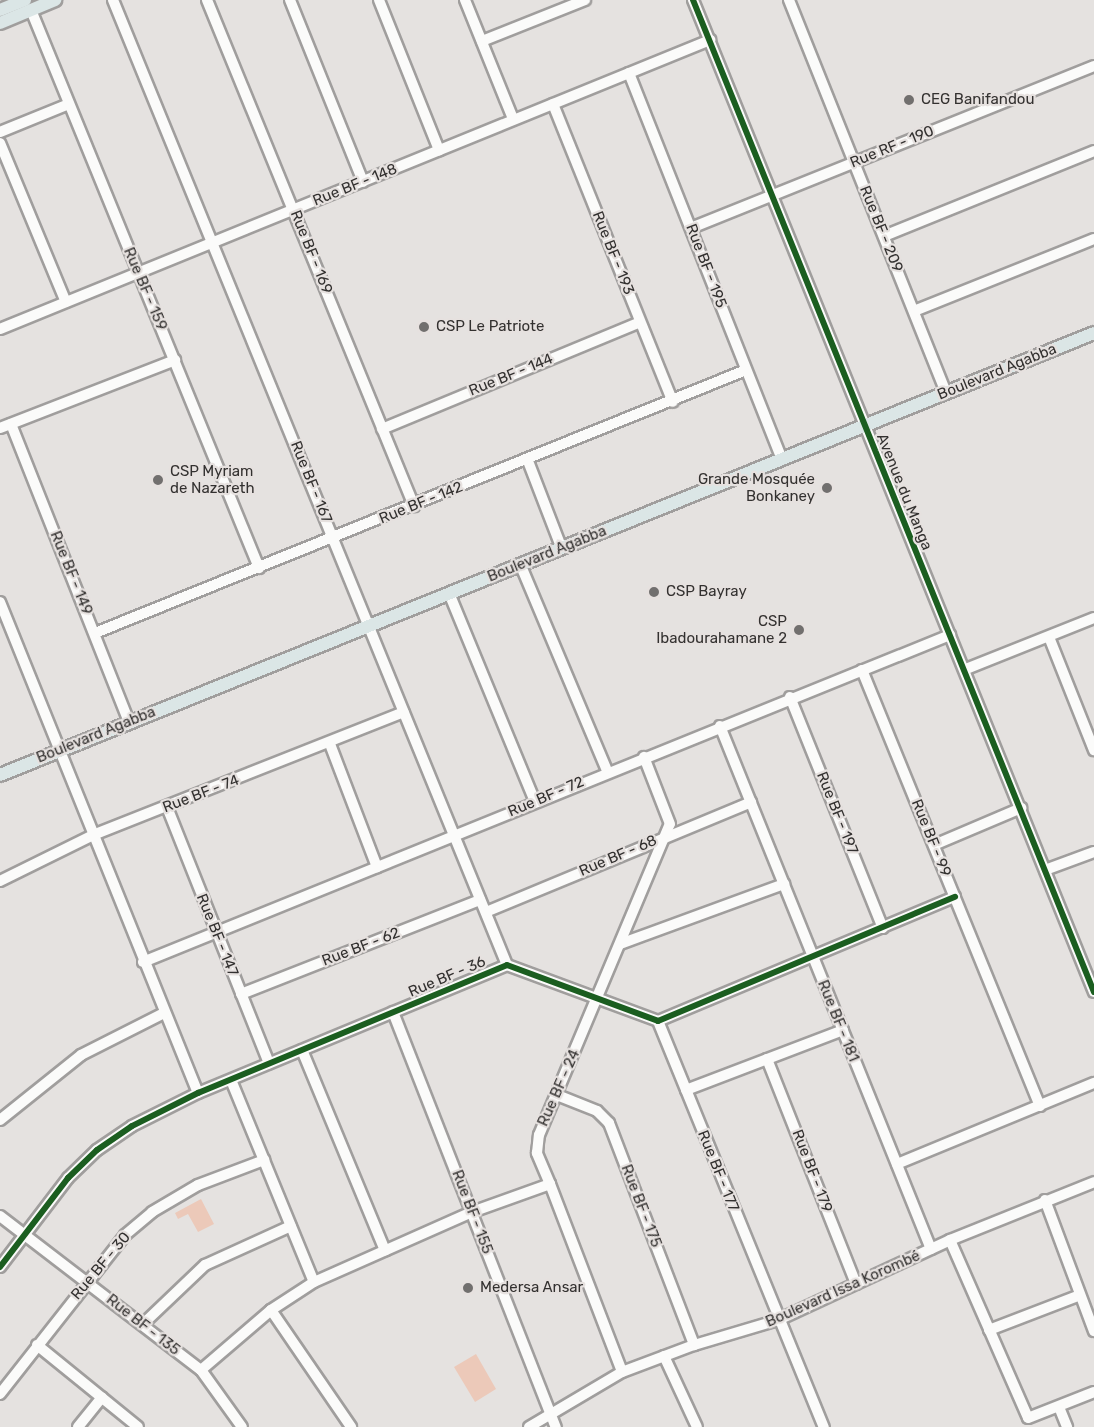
<!DOCTYPE html>
<meta charset="utf-8">
<style>
body{margin:0}
#map{position:relative;width:1094px;height:1427px;overflow:hidden;background:#e5e2e0;font-family:Rubik,sans-serif}
div>[style]{position:absolute}
.green>*{inset:0;background:#ecc9b9}
.roads{filter:drop-shadow(2px 0 #a09e9d) drop-shadow(-2px 0 #a09e9d) drop-shadow(0 2px #a09e9d) drop-shadow(0 -2px #a09e9d)}
.minor>*{height:10px;margin:-5px;padding:0 5px;transform-origin:5px;border-radius:5px;background:#fbfbfa}
.major>*{height:12px;margin:-6px;padding:0 6px;transform-origin:6px;border-radius:6px;background:#dbe6e6}
.cycleway>*{height:6px;margin:-3px;padding:0 3px;transform-origin:3px;border-radius:3px;background:#1b5e20}
.dots>*{width:16px;height:16px;translate:-50% -50%;box-sizing:border-box;border:3px solid #e6e1df;border-radius:50%}
span{translate:-50% -50%;white-space:nowrap;text-align:center;line-height:1.15;-webkit-text-stroke:4.5px #e6e1df;paint-order:stroke}
.poi-label{font-size:15px;color:#333130}
.left{translate:0 -50%;text-align:left}
.right{translate:-100% -50%;text-align:right}
.street-label{font-size:15px;color:#333130}
</style>
<div id="map">
<div class="green">
<div style="clip-path:polygon(201px 1199px,214px 1224px,198px 1232px,188px 1214px,178px 1219px,175px 1213px)"></div>
<div style="clip-path:polygon(476px 1354px,496px 1389px,475px 1402px,454px 1367px)"></div>
</div>
<div class="roads">
<div class="minor">
<div style="left:113px;top:0;width:1042px;rotate:67.79deg"></div>
<div style="left:207px;top:0;width:547px;rotate:67.75deg"></div>
<div style="left:290px;top:0;width:196px;rotate:68.1deg"></div>
<div style="left:379px;top:0;width:162px;rotate:68.2deg"></div>
<div style="left:465px;top:0;width:128px;rotate:68deg"></div>
<div style="left:693px;top:0;width:1070px;rotate:67.99deg"></div>
<div style="left:789px;top:0;width:422px;rotate:68.2deg"></div>
<div style="left:31px;top:10px;width:603px;rotate:67.77deg"></div>
<div style="left:482px;top:41px;width:111px;rotate:-21.7deg"></div>
<div style="left:629px;top:73px;width:416px;rotate:68.4deg"></div>
<div style="left:553px;top:104px;width:321px;rotate:68.1deg"></div>
<div style="left:0;top:132px;width:74px;rotate:-22.1deg"></div>
<div style="left:0;top:143px;width:172px;rotate:67.5deg"></div>
<div style="left:691px;top:228px;width:434px;rotate:-21.9deg"></div>
<div style="left:884px;top:236px;width:227px;rotate:-22deg"></div>
<div style="left:914px;top:311px;width:194px;rotate:-21.8deg"></div>
<div style="left:0;top:329px;width:767px;rotate:-22.15deg"></div>
<div style="left:11px;top:424px;width:321px;rotate:68.4deg"></div>
<div style="left:0;top:428px;width:188px;rotate:-21.2deg"></div>
<div style="left:382px;top:429px;width:279px;rotate:-22.5deg"></div>
<div style="left:528px;top:461px;width:94px;rotate:68.9deg"></div>
<div style="left:521px;top:566px;width:222px;rotate:67.2deg"></div>
<div style="left:449px;top:593px;width:226px;rotate:67.6deg"></div>
<div style="left:0;top:602px;width:529px;rotate:68.04deg"></div>
<div style="left:95px;top:633px;width:702px;rotate:-22deg"></div>
<div style="left:1049px;top:637px;width:122px;rotate:68.3deg"></div>
<div style="left:966px;top:669px;width:138px;rotate:-21.7deg"></div>
<div style="left:862px;top:670px;width:471px;rotate:67.8deg"></div>
<div style="left:790px;top:697px;width:249px;rotate:68.1deg"></div>
<div style="left:720px;top:726px;width:564px;rotate:68.03deg"></div>
<div style="left:330px;top:744px;width:132px;rotate:69.1deg"></div>
<div style="left:167px;top:807px;width:276px;rotate:68.3deg"></div>
<div style="left:934px;top:845px;width:95px;rotate:-23deg"></div>
<div style="left:1045px;top:870px;width:52px;rotate:-20.2deg"></div>
<div style="left:0;top:881px;width:104px;rotate:-26.3deg"></div>
<div style="left:93px;top:835px;width:334px;rotate:-21.6deg"></div>
<div style="left:486px;top:912px;width:287px;rotate:-22.5deg"></div>
<div style="left:620px;top:944px;width:175px;rotate:-20.1deg"></div>
<div style="left:143px;top:962px;width:871px;rotate:-22.06deg"></div>
<div style="left:241px;top:994px;width:257px;rotate:-21.5deg"></div>
<div style="left:393px;top:1012px;width:446px;rotate:68.6deg"></div>
<div style="left:658px;top:1021px;width:439px;rotate:67.8deg"></div>
<div style="left:302px;top:1050px;width:217px;rotate:67.5deg"></div>
<div style="left:767px;top:1059px;width:242px;rotate:68.4deg"></div>
<div style="left:231px;top:1080px;width:218px;rotate:67.7deg"></div>
<div style="left:686px;top:1090px;width:168px;rotate:-20.9deg"></div>
<div style="left:557px;top:1095px;width:43px;rotate:21.8deg"></div>
<div style="left:597px;top:1111px;width:17px;rotate:45deg"></div>
<div style="left:609px;top:1123px;width:238px;rotate:69deg"></div>
<div style="left:0;top:1120px;width:104px;rotate:-38.7deg"></div>
<div style="left:81px;top:1055px;width:93px;rotate:-26.8deg"></div>
<div style="left:897px;top:1164px;width:213px;rotate:-22.4deg"></div>
<div style="left:550px;top:1184px;width:201px;rotate:69deg"></div>
<div style="left:1045px;top:1200px;width:140px;rotate:69.5deg"></div>
<div style="left:0;top:1216px;width:253px;rotate:37.5deg"></div>
<div style="left:201px;top:1370px;width:70px;rotate:54.3deg"></div>
<div style="left:950px;top:1240px;width:194px;rotate:66.3deg"></div>
<div style="left:0;top:1267px;width:112px;rotate:-52.6deg"></div>
<div style="left:68px;top:1178px;width:40px;rotate:-44deg"></div>
<div style="left:97px;top:1150px;width:42px;rotate:-34.4deg"></div>
<div style="left:132px;top:1126px;width:74px;rotate:-26.6deg"></div>
<div style="left:198px;top:1093px;width:334px;rotate:-22.5deg"></div>
<div style="left:507px;top:965px;width:161px;rotate:20.3deg"></div>
<div style="left:658px;top:1021px;width:322px;rotate:-22.7deg"></div>
<div style="left:271px;top:1310px;width:142px;rotate:55.6deg"></div>
<div style="left:143px;top:1324px;width:86px;rotate:-43.6deg"></div>
<div style="left:205px;top:1265px;width:94px;rotate:-24.4deg"></div>
<div style="left:989px;top:1330px;width:97px;rotate:-21deg"></div>
<div style="left:37px;top:1345px;width:130px;rotate:39.1deg"></div>
<div style="left:664px;top:1356px;width:78px;rotate:65.1deg"></div>
<div style="left:201px;top:1370px;width:92px;rotate:-40.6deg"></div>
<div style="left:271px;top:1310px;width:51px;rotate:-33.1deg"></div>
<div style="left:314px;top:1282px;width:173px;rotate:-23.9deg"></div>
<div style="left:472px;top:1212px;width:83px;rotate:-19.7deg"></div>
<div style="left:550px;top:1184px;width:34px;rotate:-113deg"></div>
<div style="left:537px;top:1153px;width:18px;rotate:-84deg"></div>
<div style="left:539px;top:1135px;width:337px;rotate:-67.2deg"></div>
<div style="left:670px;top:824px;width:72px;rotate:-111.2deg"></div>
<div style="left:0;top:1394px;width:202px;rotate:-51.8deg"></div>
<div style="left:125px;top:1235px;width:35px;rotate:-40deg"></div>
<div style="left:152px;top:1212px;width:53px;rotate:-30.4deg"></div>
<div style="left:198px;top:1185px;width:71px;rotate:-20.7deg"></div>
<div style="left:1059px;top:1407px;width:22px;rotate:68deg"></div>
<div style="left:1028px;top:1418px;width:71px;rotate:-21.5deg"></div>
<div style="left:78px;top:1427px;width:38px;rotate:-51deg"></div>
<div style="left:529px;top:1427px;width:108px;rotate:-30.6deg"></div>
<div style="left:622px;top:1372px;width:77px;rotate:-20.6deg"></div>
<div style="left:694px;top:1345px;width:88px;rotate:-16.6deg"></div>
<div style="left:778px;top:1320px;width:190px;rotate:-24.9deg"></div>
<div style="left:950px;top:1240px;width:155px;rotate:-21.9deg"></div>
</div>
<div class="major">
<div style="left:0;top:10px;width:27px;rotate:-22deg"></div>
<div style="left:0;top:23px;width:60px;rotate:-22.7deg"></div>
<div style="left:0;top:775px;width:1180px;rotate:-22deg"></div>
</div>
</div>
<div class="cycleway">
<div style="left:693px;top:0;width:1070px;rotate:67.99deg"></div>
<div style="left:0;top:1267px;width:112px;rotate:-52.6deg"></div>
<div style="left:68px;top:1178px;width:40px;rotate:-44deg"></div>
<div style="left:97px;top:1150px;width:42px;rotate:-34.4deg"></div>
<div style="left:132px;top:1126px;width:74px;rotate:-26.6deg"></div>
<div style="left:198px;top:1093px;width:334px;rotate:-22.5deg"></div>
<div style="left:507px;top:965px;width:161px;rotate:20.3deg"></div>
<div style="left:658px;top:1021px;width:322px;rotate:-22.7deg"></div>
</div>
<div class="dots">
<div style="left:909px;top:100px;background:#716f6e"></div>
<div style="left:424px;top:327px;background:#716f6e"></div>
<div style="left:158px;top:480px;background:#716f6e"></div>
<div style="left:827px;top:488px;background:#716f6e"></div>
<div style="left:654px;top:592px;background:#716f6e"></div>
<div style="left:799px;top:630px;background:#716f6e"></div>
<div style="left:468px;top:1288px;background:#716f6e"></div>
</div>
<div class="poi-label">
<span class="left" style="left:921px;top:100px">CEG Banifandou</span>
<span class="left" style="left:436px;top:327px">CSP Le Patriote</span>
<span class="left" style="left:170px;top:480px">CSP Myriam<br>de Nazareth</span>
<span class="right" style="left:815px;top:488px">Grande Mosquée<br>Bonkaney</span>
<span class="left" style="left:666px;top:592px">CSP Bayray</span>
<span class="right" style="left:787px;top:630px">CSP<br>Ibadourahamane 2</span>
<span class="left" style="left:480px;top:1288px">Medersa Ansar</span>
</div>
<div class="street-label">
<span style="left:892px;top:147px;rotate:-22deg">Rue RF - 190</span>
<span style="left:355px;top:185px;rotate:-22deg">Rue BF - 148</span>
<span style="left:881px;top:229px;rotate:68deg">Rue BF - 209</span>
<span style="left:311px;top:252px;rotate:68deg">Rue BF - 169</span>
<span style="left:613px;top:253px;rotate:68deg">Rue BF - 193</span>
<span style="left:706px;top:266px;rotate:69deg">Rue BF - 195</span>
<span style="left:145px;top:289px;rotate:67deg">Rue BF - 159</span>
<span style="left:997px;top:372px;rotate:-22deg">Boulevard Agabba</span>
<span style="left:511px;top:375px;rotate:-22deg">Rue BF - 144</span>
<span style="left:311px;top:482px;rotate:68deg">Rue BF - 167</span>
<span style="left:904px;top:492px;rotate:68deg">Avenue du Manga</span>
<span style="left:421px;top:503px;rotate:-22deg">Rue BF - 142</span>
<span style="left:547px;top:554px;rotate:-22deg">Boulevard Agabba</span>
<span style="left:71px;top:573px;rotate:68deg">Rue BF - 149</span>
<span style="left:96px;top:735px;rotate:-22deg">Boulevard Agabba</span>
<span style="left:201px;top:794px;rotate:-21deg">Rue BF - 74</span>
<span style="left:546px;top:797px;rotate:-23deg">Rue BF - 72</span>
<span style="left:837px;top:813px;rotate:68deg">Rue BF - 197</span>
<span style="left:931px;top:838px;rotate:68deg">Rue BF - 99</span>
<span style="left:618px;top:856px;rotate:-23deg">Rue BF - 68</span>
<span style="left:217px;top:935px;rotate:68deg">Rue BF - 147</span>
<span style="left:361px;top:947px;rotate:-21deg">Rue BF - 62</span>
<span style="left:447px;top:977px;rotate:-23deg">Rue BF - 36</span>
<span style="left:838px;top:1021px;rotate:68deg">Rue BF - 181</span>
<span style="left:559px;top:1088px;rotate:-66deg">Rue BF - 24</span>
<span style="left:718px;top:1171px;rotate:68deg">Rue BF - 177</span>
<span style="left:812px;top:1171px;rotate:69deg">Rue BF - 179</span>
<span style="left:641px;top:1206px;rotate:69deg">Rue BF - 175</span>
<span style="left:472px;top:1212px;rotate:69deg">Rue BF - 155</span>
<span style="left:101px;top:1266px;rotate:-50deg">Rue BF - 30</span>
<span style="left:843px;top:1289px;rotate:-24deg">Boulevard Issa Korombé</span>
<span style="left:143px;top:1325px;rotate:38deg">Rue BF - 135</span>
</div>
</div>
